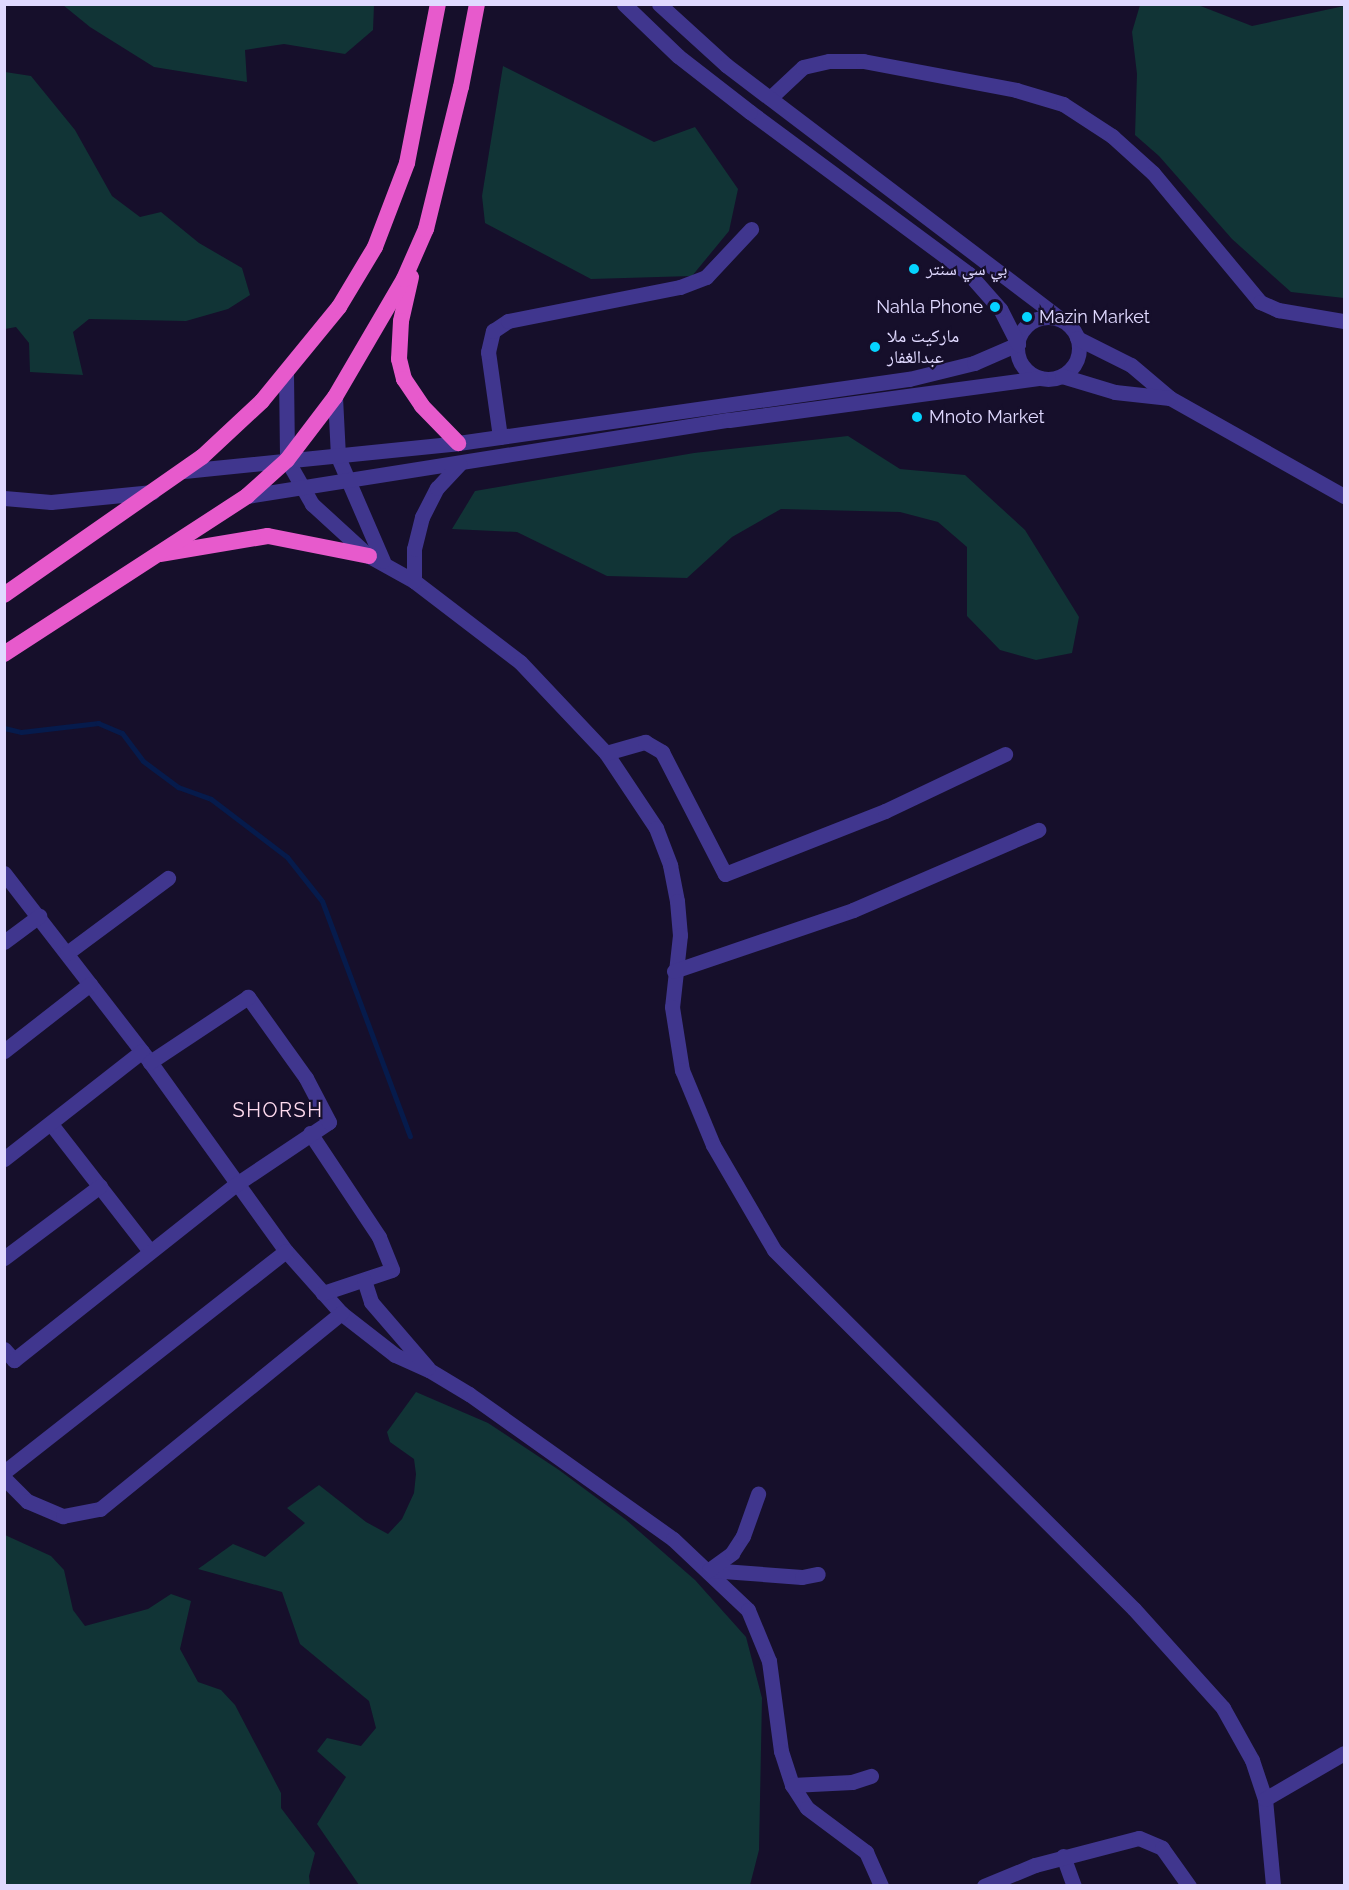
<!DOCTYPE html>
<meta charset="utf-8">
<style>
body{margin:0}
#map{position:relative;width:1349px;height:1890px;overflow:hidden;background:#160f2b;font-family:Raleway,"Noto Naskh Arabic",sans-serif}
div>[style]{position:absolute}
.green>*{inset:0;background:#113436}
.stream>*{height:5px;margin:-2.5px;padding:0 2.5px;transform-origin:2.5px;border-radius:2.5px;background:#061b4c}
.minor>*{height:15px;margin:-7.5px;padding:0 7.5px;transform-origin:7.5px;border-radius:7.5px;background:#40368e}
.tertiary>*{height:15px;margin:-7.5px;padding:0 7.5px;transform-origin:7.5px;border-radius:7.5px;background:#40368e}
.tertiary>.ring{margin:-7.5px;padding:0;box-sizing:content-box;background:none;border:15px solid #40368e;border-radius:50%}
.trunk>*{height:16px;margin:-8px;padding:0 8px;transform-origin:8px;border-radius:8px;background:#e75acc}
.dots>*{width:16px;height:16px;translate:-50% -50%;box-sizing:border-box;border:3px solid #160f2b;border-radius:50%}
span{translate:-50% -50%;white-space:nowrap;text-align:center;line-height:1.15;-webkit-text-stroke:4.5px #160f2b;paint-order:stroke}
.poi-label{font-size:18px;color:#e0d9ff}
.left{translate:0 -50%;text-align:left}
.right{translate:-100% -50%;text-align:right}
.neighbourhood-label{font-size:20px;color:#ffdbef;letter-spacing:1.5px}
.frame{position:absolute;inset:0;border:6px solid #e0d9ff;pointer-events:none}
</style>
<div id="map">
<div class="green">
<div style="clip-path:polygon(63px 5px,374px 5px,373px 30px,345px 54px,284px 44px,245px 50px,247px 82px,154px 67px,90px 27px)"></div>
<div style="clip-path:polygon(1140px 5px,1198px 5px,1252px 26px,1344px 6px,1344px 298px,1291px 292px,1232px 239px,1159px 156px,1135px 135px,1137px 74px,1132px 32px)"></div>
<div style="clip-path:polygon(503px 66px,654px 142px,695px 127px,738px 189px,729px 231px,692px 276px,591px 279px,485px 223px,482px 196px)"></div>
<div style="clip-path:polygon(5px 72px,31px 76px,75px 130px,112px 196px,140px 217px,161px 212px,199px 243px,242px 268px,250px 295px,228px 309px,186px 321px,89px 319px,73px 332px,83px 375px,30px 372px,29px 343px,16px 327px,5px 329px)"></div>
<div style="clip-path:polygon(848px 436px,900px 469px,965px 475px,1025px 530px,1079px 617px,1072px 653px,1036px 660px,1000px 650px,967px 616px,967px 547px,938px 522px,900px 512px,781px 509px,732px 537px,687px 578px,607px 576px,517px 532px,452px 529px,475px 491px,694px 453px)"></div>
<div style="clip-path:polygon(416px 1392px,488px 1423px,559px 1470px,625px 1519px,695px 1580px,746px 1637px,762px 1698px,759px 1850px,750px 1885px,359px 1885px,317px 1824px,346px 1777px,317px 1751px,327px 1738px,361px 1746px,376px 1728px,369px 1701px,300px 1644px,282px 1592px,198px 1569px,233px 1544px,265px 1557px,305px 1523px,287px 1508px,319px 1485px,366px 1522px,388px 1534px,402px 1519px,414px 1493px,416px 1474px,414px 1459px,390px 1442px,387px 1432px)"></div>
<div style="clip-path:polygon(5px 1535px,51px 1556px,64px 1570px,73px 1610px,85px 1626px,148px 1609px,171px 1594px,191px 1601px,180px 1649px,198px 1682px,221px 1690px,235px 1705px,281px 1793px,281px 1808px,315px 1853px,309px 1876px,310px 1885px,5px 1885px)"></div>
</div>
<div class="stream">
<div style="left:4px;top:728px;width:17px;rotate:13deg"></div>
<div style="left:21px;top:732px;width:78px;rotate:-6.7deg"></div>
<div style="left:98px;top:723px;width:26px;rotate:23deg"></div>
<div style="left:122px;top:733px;width:35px;rotate:53deg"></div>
<div style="left:143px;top:761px;width:44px;rotate:36.6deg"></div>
<div style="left:178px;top:787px;width:35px;rotate:20deg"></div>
<div style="left:211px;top:799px;width:96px;rotate:37.3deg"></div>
<div style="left:287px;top:857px;width:56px;rotate:51.5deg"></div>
<div style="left:322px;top:901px;width:251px;rotate:69.5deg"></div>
</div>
<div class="minor">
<div style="left:770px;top:98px;width:45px;rotate:-43.2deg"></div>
<div style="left:803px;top:67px;width:27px;rotate:-13deg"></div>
<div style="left:829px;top:61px;width:34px"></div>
<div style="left:863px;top:61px;width:156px;rotate:10.7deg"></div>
<div style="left:1016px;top:90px;width:49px;rotate:16.6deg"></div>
<div style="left:1063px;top:104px;width:59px;rotate:33.1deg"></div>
<div style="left:1112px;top:136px;width:55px;rotate:42.1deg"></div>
<div style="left:1153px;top:173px;width:168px;rotate:50.3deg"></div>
<div style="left:1260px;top:302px;width:20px;rotate:24deg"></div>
<div style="left:1278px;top:310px;width:67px;rotate:9.5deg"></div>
<div style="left:286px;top:374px;width:86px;rotate:89.3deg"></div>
<div style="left:287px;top:460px;width:51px;rotate:60.4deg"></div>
<div style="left:312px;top:504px;width:77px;rotate:42.4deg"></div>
<div style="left:369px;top:556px;width:51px;rotate:29.1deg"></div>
<div style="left:414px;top:581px;width:133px;rotate:37.4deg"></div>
<div style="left:520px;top:662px;width:125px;rotate:46.6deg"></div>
<div style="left:606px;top:753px;width:90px;rotate:56.3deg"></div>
<div style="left:656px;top:828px;width:40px;rotate:69deg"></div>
<div style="left:670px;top:865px;width:37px;rotate:79deg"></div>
<div style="left:677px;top:901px;width:34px;rotate:85deg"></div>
<div style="left:680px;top:935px;width:72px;rotate:96.3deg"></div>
<div style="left:672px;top:1007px;width:64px;rotate:81deg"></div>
<div style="left:682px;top:1070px;width:81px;rotate:67.5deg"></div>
<div style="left:713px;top:1145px;width:121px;rotate:59.8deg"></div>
<div style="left:774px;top:1250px;width:508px;rotate:44.92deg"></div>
<div style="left:1134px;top:1609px;width:133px;rotate:48deg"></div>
<div style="left:1223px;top:1708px;width:60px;rotate:60.9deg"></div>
<div style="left:1252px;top:1760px;width:41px;rotate:71.6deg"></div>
<div style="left:1265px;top:1799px;width:87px;rotate:84.7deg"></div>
<div style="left:335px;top:397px;width:60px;rotate:87.1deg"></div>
<div style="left:338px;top:457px;width:113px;rotate:66.6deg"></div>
<div style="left:500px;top:437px;width:86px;rotate:-98deg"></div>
<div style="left:488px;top:352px;width:22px;rotate:-77deg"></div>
<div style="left:493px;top:331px;width:18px;rotate:-34deg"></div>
<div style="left:508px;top:321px;width:175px;rotate:-11.2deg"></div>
<div style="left:680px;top:287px;width:28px;rotate:-21deg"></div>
<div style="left:706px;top:277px;width:66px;rotate:-46.8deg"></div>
<div style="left:606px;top:753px;width:41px;rotate:-15.8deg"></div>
<div style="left:645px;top:742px;width:20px;rotate:30deg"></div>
<div style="left:662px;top:752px;width:137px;rotate:62.7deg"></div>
<div style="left:725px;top:874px;width:172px;rotate:-21.5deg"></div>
<div style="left:885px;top:811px;width:133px;rotate:-25.4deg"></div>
<div style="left:4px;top:873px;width:239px;rotate:52.3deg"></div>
<div style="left:150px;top:1062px;width:233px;rotate:54.3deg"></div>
<div style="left:286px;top:1251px;width:83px;rotate:48.4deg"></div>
<div style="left:341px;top:1313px;width:68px;rotate:37.9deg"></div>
<div style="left:395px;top:1355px;width:37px;rotate:24deg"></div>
<div style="left:429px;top:1370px;width:47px;rotate:31deg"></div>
<div style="left:469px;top:1394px;width:250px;rotate:35.4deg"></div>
<div style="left:673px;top:1539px;width:103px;rotate:43.4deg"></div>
<div style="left:748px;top:1610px;width:55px;rotate:67.6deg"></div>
<div style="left:769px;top:1661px;width:91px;rotate:82.4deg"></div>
<div style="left:781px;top:1751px;width:36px;rotate:72deg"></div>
<div style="left:792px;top:1785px;width:27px;rotate:57deg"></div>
<div style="left:807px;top:1808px;width:74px;rotate:36.7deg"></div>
<div style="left:866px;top:1852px;width:37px;rotate:66deg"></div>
<div style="left:4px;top:942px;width:44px;rotate:-36.6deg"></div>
<div style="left:67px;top:953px;width:126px;rotate:-36.6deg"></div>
<div style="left:674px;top:971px;width:189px;rotate:-18.8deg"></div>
<div style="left:853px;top:910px;width:202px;rotate:-23.4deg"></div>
<div style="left:4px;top:1051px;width:109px;rotate:-37.9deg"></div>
<div style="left:51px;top:1124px;width:161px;rotate:52.1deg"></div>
<div style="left:310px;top:1133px;width:125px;rotate:56.4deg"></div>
<div style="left:379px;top:1237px;width:35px;rotate:68deg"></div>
<div style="left:392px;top:1270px;width:73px;rotate:161.6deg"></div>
<div style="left:4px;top:1159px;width:175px;rotate:-38deg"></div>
<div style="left:4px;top:1258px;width:120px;rotate:-36.9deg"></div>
<div style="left:364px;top:1280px;width:23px;rotate:72deg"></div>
<div style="left:371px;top:1302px;width:87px;rotate:49.2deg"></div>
<div style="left:4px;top:1349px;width:15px;rotate:48deg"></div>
<div style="left:14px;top:1360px;width:282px;rotate:-38.4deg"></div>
<div style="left:235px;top:1185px;width:113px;rotate:-33.8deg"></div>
<div style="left:329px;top:1122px;width:50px;rotate:-117.6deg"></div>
<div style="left:306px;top:1078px;width:100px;rotate:-125.6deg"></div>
<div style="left:248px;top:997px;width:118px;rotate:146.4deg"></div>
<div style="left:4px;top:1472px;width:358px;rotate:-38.1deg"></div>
<div style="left:4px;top:1478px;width:33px;rotate:45deg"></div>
<div style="left:27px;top:1501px;width:39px;rotate:23deg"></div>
<div style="left:63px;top:1516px;width:38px;rotate:-11deg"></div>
<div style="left:100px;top:1509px;width:311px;rotate:-39.1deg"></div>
<div style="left:709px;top:1570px;width:93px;rotate:4.3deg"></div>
<div style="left:802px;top:1577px;width:16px;rotate:-11deg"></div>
<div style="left:709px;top:1570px;width:29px;rotate:-36deg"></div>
<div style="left:732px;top:1553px;width:20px;rotate:-57deg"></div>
<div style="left:743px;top:1536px;width:45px;rotate:-70.3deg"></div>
<div style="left:792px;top:1785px;width:60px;rotate:-2.9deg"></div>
<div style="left:852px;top:1782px;width:20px;rotate:-18deg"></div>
<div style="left:1265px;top:1799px;width:91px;rotate:-30.2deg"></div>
<div style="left:1063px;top:1856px;width:32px;rotate:70deg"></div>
<div style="left:984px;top:1886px;width:55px;rotate:-22.4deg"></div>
<div style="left:1035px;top:1865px;width:107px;rotate:-14.6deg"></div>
<div style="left:1139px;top:1838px;width:25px;rotate:23deg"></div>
<div style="left:1162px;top:1848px;width:47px;rotate:54.6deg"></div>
</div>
<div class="tertiary">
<div style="left:659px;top:4px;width:91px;rotate:42.3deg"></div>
<div style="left:726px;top:65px;width:422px;rotate:37.2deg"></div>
<div class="ring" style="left:1017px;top:317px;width:47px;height:47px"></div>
<div style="left:1077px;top:338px;width:60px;rotate:26.6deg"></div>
<div style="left:1131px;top:365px;width:51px;rotate:40.2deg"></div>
<div style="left:1170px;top:398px;width:200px;rotate:29.4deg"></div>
<div style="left:1062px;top:376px;width:55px;rotate:16.8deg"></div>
<div style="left:1115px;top:392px;width:55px;rotate:6.2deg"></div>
<div style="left:184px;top:471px;width:275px;rotate:-5.8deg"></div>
<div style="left:458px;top:443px;width:456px;rotate:-8.1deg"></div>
<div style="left:909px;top:379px;width:67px;rotate:-13.8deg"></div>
<div style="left:974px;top:363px;width:48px;rotate:-23.4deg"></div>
<div style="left:1018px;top:344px;width:39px;rotate:-117deg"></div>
<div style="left:1000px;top:309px;width:47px;rotate:-131.5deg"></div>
<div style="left:969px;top:274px;width:272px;rotate:-143.5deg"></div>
<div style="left:750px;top:112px;width:91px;rotate:-142.1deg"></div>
<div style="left:678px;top:56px;width:75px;rotate:-136.1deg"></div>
<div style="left:247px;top:496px;width:488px;rotate:-9deg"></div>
<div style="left:729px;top:420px;width:314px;rotate:-7.7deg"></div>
<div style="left:4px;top:498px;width:47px;rotate:4.9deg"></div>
<div style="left:51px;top:502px;width:102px;rotate:-5.6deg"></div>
<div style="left:414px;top:581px;width:32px;rotate:-90deg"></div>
<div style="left:414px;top:549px;width:33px;rotate:-76deg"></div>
<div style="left:422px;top:517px;width:33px;rotate:-63deg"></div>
<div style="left:437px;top:488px;width:33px;rotate:-47deg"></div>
</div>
<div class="trunk">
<div style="left:411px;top:277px;width:45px;rotate:102.8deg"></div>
<div style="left:401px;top:321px;width:38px;rotate:93deg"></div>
<div style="left:399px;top:359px;width:21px;rotate:76deg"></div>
<div style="left:404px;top:379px;width:32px;rotate:56deg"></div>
<div style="left:422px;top:406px;width:52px;rotate:45.8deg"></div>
<div style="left:160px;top:554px;width:109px;rotate:-9.5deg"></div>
<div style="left:268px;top:536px;width:103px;rotate:11.2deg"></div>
<div style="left:4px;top:595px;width:241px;rotate:-34.9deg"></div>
<div style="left:202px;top:457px;width:82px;rotate:-43deg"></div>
<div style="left:262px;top:401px;width:122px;rotate:-50.7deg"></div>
<div style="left:339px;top:307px;width:70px;rotate:-59deg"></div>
<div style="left:375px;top:247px;width:90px;rotate:-69.1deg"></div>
<div style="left:407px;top:163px;width:162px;rotate:-79deg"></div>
<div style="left:4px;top:654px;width:290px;rotate:-33deg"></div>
<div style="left:247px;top:496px;width:54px;rotate:-42deg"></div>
<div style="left:287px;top:460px;width:79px;rotate:-52.7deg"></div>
<div style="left:335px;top:397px;width:137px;rotate:-59.7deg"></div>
<div style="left:404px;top:279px;width:55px;rotate:-66.3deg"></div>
<div style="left:426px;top:229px;width:146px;rotate:-76.2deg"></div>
<div style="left:461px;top:87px;width:85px;rotate:-79.1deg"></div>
</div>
<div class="dots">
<div style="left:914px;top:269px;background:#05d4ff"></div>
<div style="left:995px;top:307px;background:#05d4ff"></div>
<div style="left:1027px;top:317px;background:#05d4ff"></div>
<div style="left:875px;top:347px;background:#05d4ff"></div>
<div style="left:917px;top:417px;background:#05d4ff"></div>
</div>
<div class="poi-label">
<span class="left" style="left:926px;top:269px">بي سي سنتر</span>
<span class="right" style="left:983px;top:307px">Nahla Phone</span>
<span class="left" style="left:1039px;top:317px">Mazin Market</span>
<span class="left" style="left:887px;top:347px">ماركيت ملا<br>عبدالغفار</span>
<span class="left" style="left:929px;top:417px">Mnoto Market</span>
</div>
<div class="neighbourhood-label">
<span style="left:278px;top:1110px">SHORSH</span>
</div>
<div class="frame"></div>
</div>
